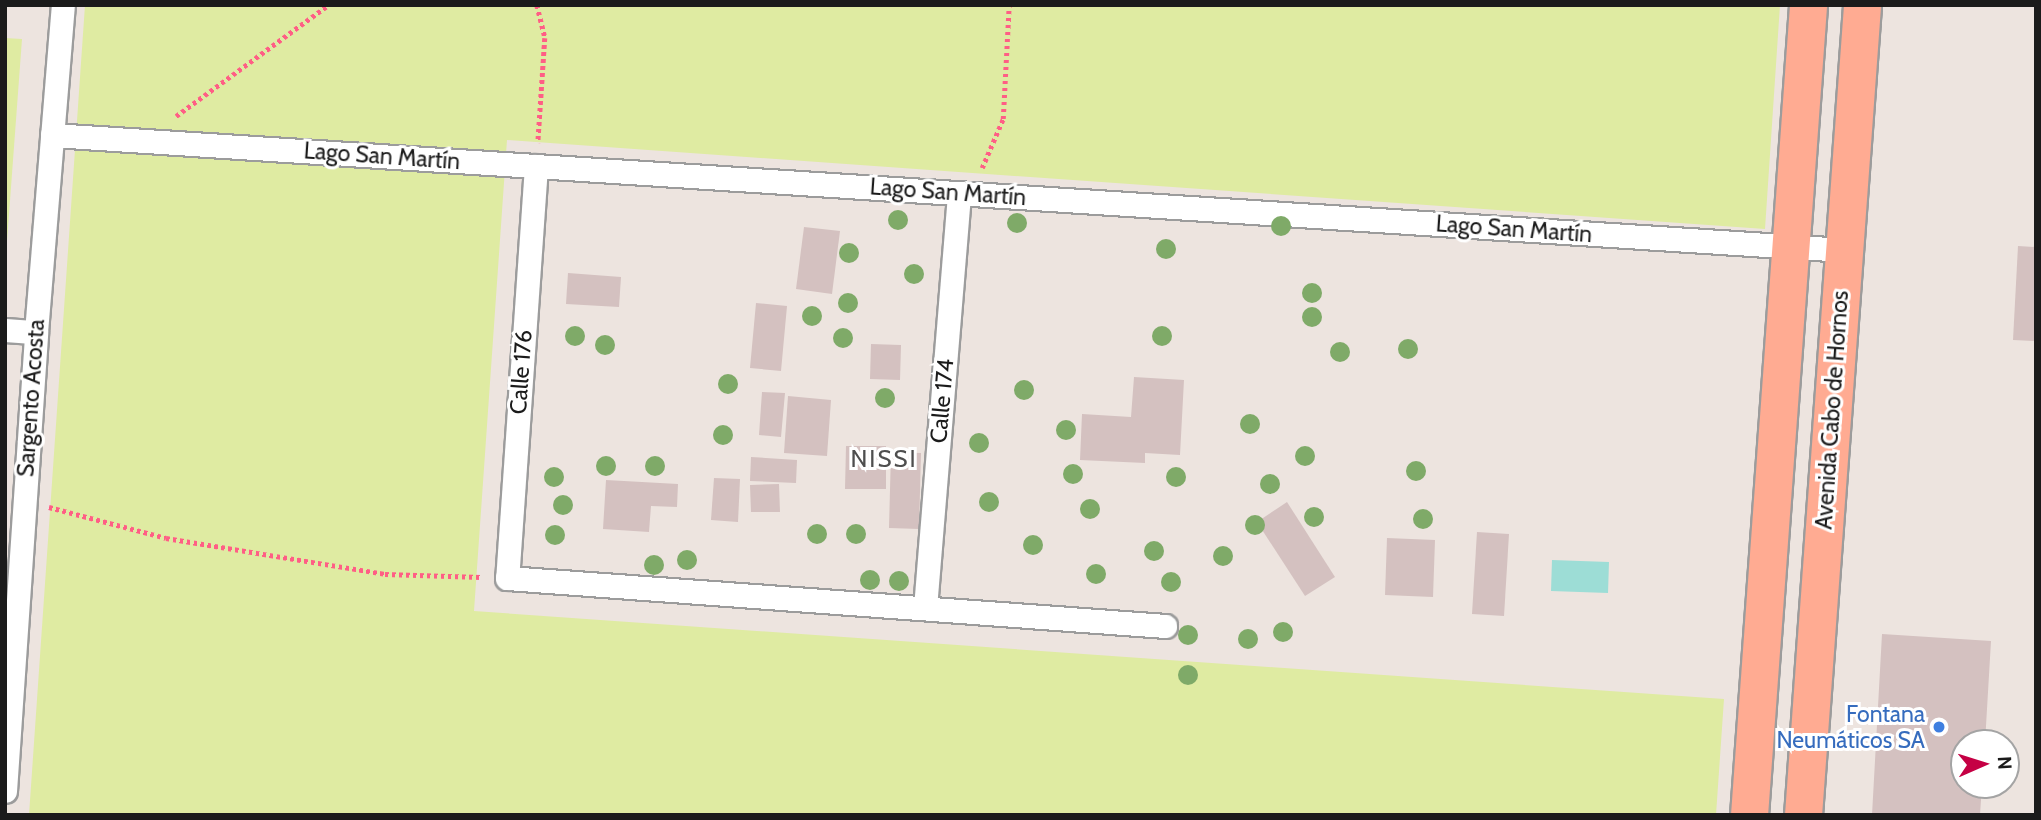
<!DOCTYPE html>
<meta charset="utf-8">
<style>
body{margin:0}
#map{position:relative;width:2041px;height:820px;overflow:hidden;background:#ede4df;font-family:Cabin,sans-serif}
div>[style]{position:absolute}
.grass>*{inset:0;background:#dfeba2}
.water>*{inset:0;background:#9dddd6}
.building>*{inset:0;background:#d4c1c0}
.path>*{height:4.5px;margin-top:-2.25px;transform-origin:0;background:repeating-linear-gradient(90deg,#ff5e85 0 3.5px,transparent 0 7px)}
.roads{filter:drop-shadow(2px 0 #9c9c9c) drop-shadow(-2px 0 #9c9c9c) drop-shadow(0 2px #9c9c9c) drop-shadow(0 -2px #9c9c9c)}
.street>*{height:23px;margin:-11.5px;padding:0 11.5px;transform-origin:11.5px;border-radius:11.5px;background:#fff}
.primary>*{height:37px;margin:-18.5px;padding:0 18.5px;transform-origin:18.5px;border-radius:18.5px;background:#ffab92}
.trees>*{width:20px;height:20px;margin:-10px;border-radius:50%;background:#7faa68}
.dots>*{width:19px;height:19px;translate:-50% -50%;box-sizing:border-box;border:4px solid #fff;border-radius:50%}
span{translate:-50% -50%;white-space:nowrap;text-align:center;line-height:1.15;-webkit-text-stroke:6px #fff;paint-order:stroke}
.street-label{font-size:23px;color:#1b1b1b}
.shop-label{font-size:23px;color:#366cbe}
.right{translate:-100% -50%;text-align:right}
.neighbourhood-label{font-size:24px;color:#4e4e4e;letter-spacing:2px}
.frame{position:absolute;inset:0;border:7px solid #1b1b1b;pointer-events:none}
.north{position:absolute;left:1950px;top:729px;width:70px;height:70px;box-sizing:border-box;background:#fff;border:2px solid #a4a4a4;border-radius:50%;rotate:87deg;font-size:19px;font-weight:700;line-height:28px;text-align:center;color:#1b1b1b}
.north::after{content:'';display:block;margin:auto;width:24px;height:32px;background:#c50044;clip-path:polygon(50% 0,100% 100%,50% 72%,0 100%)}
</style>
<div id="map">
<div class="grass">
<div style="clip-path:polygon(85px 5px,1780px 5px,1765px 229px,507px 140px,474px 611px,1724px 699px,1716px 815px,29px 815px)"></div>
<div style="clip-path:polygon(5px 38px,22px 39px,5px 268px)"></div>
</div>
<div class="water">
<div style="clip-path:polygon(1552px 560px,1609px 562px,1608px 593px,1551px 591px)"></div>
</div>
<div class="building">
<div style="clip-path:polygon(804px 227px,840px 231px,832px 294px,796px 289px)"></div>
<div style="clip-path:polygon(2018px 246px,2036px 247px,2036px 341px,2013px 340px)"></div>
<div style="clip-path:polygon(568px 273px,621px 277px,619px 307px,566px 304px)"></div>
<div style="clip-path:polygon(756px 303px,787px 306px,781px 371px,750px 368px)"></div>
<div style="clip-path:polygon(871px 344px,901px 345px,900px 380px,870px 379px)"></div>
<div style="clip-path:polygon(1134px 377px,1184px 380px,1180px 455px,1145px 453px,1145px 463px,1080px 460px,1082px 414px,1131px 417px)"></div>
<div style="clip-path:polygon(762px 392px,785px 393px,781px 437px,759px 435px)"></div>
<div style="clip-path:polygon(788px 396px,831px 400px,827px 456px,784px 453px)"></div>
<div style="clip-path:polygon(846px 446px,886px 446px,886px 489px,845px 489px)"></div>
<div style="clip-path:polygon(891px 452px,921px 453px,919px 529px,889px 528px)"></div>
<div style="clip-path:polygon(751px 457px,797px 460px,796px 483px,750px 481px)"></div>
<div style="clip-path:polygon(714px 478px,740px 479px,738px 522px,711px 520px)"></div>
<div style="clip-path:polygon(606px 480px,678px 484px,677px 507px,651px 506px,649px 532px,603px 529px)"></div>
<div style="clip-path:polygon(779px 484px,780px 512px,751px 512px,750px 485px)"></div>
<div style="clip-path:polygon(1287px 502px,1335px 577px,1305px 596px,1257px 522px)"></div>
<div style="clip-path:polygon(1477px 532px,1509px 534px,1504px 616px,1472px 614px)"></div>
<div style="clip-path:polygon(1387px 538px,1435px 540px,1433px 597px,1385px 595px)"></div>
<div style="clip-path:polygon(1882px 634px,1991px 641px,1985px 743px,1964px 743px,1964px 785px,1982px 785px,1980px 815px,1872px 815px)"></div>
</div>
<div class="path">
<div style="left:537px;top:5px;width:34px;rotate:76deg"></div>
<div style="left:545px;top:38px;width:105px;rotate:93.8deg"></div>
<div style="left:176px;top:116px;width:188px;rotate:-36.1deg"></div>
<div style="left:982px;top:168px;width:53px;rotate:-66.8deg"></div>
<div style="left:1003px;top:119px;width:114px;rotate:-87deg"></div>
<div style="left:49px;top:507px;width:121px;rotate:14.8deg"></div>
<div style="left:166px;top:538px;width:222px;rotate:9.3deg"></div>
<div style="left:385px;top:574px;width:96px;rotate:1.8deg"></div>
</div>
<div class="roads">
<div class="street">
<div style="left:52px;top:135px;width:1796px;rotate:3.67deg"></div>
<div style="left:536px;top:166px;width:413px;rotate:94deg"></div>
<div style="left:507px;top:578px;width:660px;rotate:4.17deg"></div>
<div style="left:5px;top:330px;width:31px;rotate:4deg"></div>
<div style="left:925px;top:608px;width:416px;rotate:-85.3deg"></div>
<div style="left:5px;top:791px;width:460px;rotate:-86.1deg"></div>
<div style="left:36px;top:332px;width:328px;rotate:-85.3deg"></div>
</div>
<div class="primary">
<div style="left:1749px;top:815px;width:812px;rotate:-85.83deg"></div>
<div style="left:1803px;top:815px;width:812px;rotate:-85.83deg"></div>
</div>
</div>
<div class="trees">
<div style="left:898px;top:220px"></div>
<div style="left:1017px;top:223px"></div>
<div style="left:1281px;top:226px"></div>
<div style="left:1166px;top:249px"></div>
<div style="left:849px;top:253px"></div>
<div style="left:914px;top:274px"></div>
<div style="left:1312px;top:293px"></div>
<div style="left:848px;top:303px"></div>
<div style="left:812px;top:316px"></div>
<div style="left:1312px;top:317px"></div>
<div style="left:575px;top:336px"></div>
<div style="left:1162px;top:336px"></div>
<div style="left:843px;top:338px"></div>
<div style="left:605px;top:345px"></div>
<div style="left:1408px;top:349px"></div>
<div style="left:1340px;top:352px"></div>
<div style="left:728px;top:384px"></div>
<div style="left:1024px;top:390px"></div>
<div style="left:885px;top:398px"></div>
<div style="left:1250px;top:424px"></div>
<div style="left:1066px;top:430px"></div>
<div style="left:723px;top:435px"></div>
<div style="left:979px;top:443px"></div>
<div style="left:1305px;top:456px"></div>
<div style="left:606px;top:466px"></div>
<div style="left:655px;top:466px"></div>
<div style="left:1416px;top:471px"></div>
<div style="left:1073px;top:474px"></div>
<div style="left:554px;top:477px"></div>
<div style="left:1176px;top:477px"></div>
<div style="left:1270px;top:484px"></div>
<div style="left:989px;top:502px"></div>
<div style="left:563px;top:505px"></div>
<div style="left:1090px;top:509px"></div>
<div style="left:1314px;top:517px"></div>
<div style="left:1423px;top:519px"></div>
<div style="left:1255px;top:525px"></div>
<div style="left:817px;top:534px"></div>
<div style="left:856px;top:534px"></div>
<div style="left:555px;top:535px"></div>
<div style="left:1033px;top:545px"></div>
<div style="left:1154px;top:551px"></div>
<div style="left:1223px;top:556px"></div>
<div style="left:687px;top:560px"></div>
<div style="left:654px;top:565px"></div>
<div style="left:1096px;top:574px"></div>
<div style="left:870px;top:580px"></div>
<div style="left:899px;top:581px"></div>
<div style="left:1171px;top:582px"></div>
<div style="left:1283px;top:632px"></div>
<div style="left:1188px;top:635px"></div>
<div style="left:1248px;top:639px"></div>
<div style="left:1188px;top:675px"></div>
</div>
<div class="dots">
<div style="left:1939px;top:727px;background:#3f7fe0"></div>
</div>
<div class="street-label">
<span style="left:382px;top:156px;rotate:4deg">Lago San Martín</span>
<span style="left:948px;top:192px;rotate:4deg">Lago San Martín</span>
<span style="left:1514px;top:229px;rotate:4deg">Lago San Martín</span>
<span style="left:521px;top:372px;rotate:-86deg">Calle 176</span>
<span style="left:31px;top:398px;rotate:-86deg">Sargento Acosta</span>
<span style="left:942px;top:401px;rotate:-85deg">Calle 174</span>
<span style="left:1832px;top:410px;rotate:-86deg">Avenida Cabo de Hornos</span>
</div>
<div class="shop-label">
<span class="right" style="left:1925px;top:727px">Fontana<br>Neumáticos SA</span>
</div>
<div class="neighbourhood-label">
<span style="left:884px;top:459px">NISSI</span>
</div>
<div class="frame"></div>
<div class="north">N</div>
</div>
